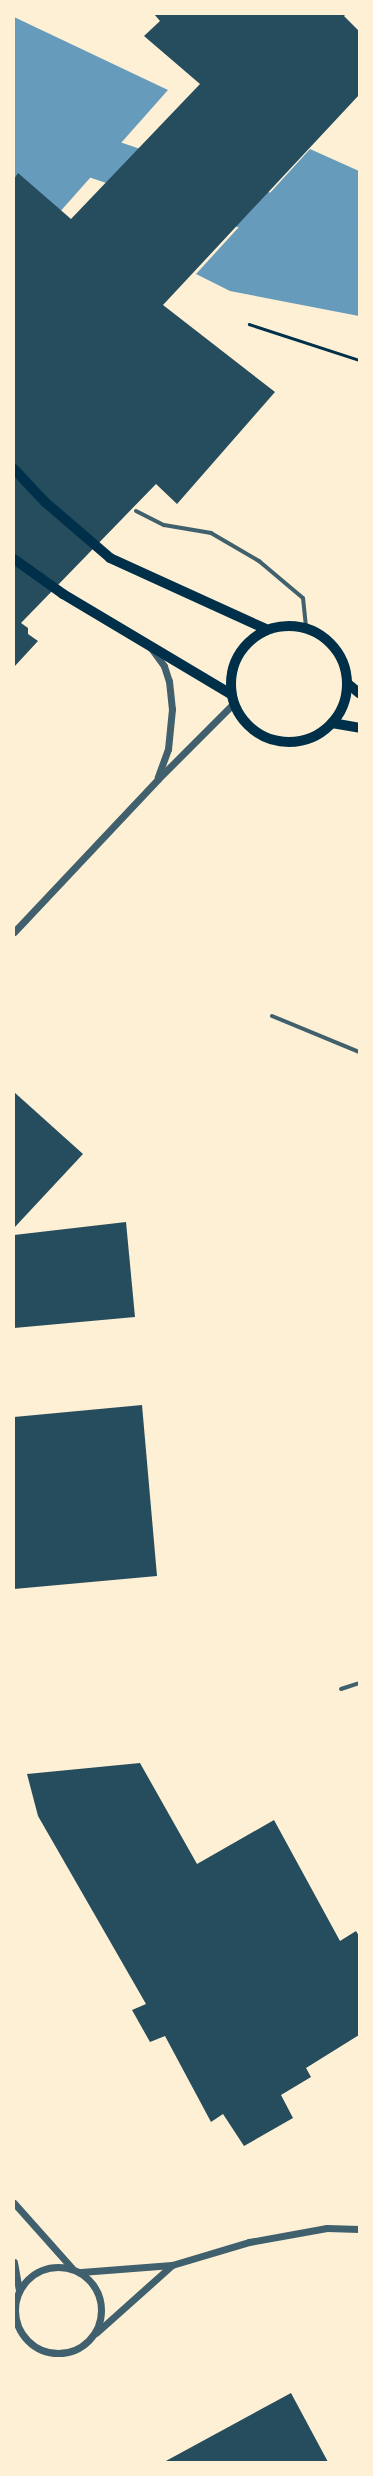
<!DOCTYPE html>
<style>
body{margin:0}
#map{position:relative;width:373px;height:2476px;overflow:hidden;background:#fdf0d5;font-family:"Fira Sans",sans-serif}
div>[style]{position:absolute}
.water>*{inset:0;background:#669bbc}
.river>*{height:43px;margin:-21.5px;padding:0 21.5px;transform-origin:21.5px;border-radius:21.5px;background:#669bbc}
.building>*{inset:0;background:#264d5e}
.path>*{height:2.5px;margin:-1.25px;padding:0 1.25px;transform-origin:1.25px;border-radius:1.25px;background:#003049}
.minor>*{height:4px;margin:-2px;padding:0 2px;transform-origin:2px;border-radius:2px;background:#3f606c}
.tertiary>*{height:7px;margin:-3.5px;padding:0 3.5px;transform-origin:3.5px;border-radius:3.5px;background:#3f606c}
.tertiary>.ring{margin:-3.5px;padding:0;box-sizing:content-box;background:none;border:7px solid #3f606c;border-radius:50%}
.primary>*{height:10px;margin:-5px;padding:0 5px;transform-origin:5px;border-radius:5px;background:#003049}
.primary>.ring{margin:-5px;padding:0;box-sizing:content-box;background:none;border:10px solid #003049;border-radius:50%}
span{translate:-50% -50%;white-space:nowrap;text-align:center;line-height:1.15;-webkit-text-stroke:4px #fdf0d5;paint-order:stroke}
.frame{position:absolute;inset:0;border:15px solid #fdf0d5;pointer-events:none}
</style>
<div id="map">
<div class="water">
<div style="clip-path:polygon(14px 17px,168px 90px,58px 214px,14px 182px)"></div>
<div style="clip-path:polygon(310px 149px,359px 171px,359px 316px,230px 291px,196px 274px)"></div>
</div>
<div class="river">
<div style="left:14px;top:124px;width:40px;rotate:25deg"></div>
<div style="left:50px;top:141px;width:326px;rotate:18.6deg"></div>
</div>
<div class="building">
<div style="clip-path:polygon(154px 14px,346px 14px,344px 16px,359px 31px,359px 95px,163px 305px,275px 392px,177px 504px,156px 484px,21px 623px,28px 628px,28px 634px,38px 641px,14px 667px,14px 179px,18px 173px,71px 219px,200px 84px,144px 36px,160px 21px)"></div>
<div style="clip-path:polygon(14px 1092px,83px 1154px,14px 1228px)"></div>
<div style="clip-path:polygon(126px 1222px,135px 1317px,14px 1328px,14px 1235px)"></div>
<div style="clip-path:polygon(142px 1405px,157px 1576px,14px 1589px,14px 1417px)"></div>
<div style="clip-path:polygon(140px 1763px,197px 1864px,274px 1820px,340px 1941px,356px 1931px,359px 1936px,359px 2035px,306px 2068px,311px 2077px,281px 2095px,293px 2118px,244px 2146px,223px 2114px,211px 2122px,165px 2036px,150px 2042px,132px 2010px,146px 2004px,38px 1816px,27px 1774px)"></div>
<div style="clip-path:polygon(291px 2393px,328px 2462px,164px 2462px)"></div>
</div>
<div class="path">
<div style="left:249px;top:324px;width:116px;rotate:18.1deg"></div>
</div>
<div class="minor">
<div style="left:136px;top:511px;width:31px;rotate:27deg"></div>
<div style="left:164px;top:525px;width:48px;rotate:9.7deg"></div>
<div style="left:211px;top:533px;width:56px;rotate:30.3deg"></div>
<div style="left:259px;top:561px;width:57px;rotate:40.1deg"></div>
<div style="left:303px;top:598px;width:30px;rotate:84deg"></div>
<div style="left:272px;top:1016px;width:94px;rotate:22.5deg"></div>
<div style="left:341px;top:1689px;width:19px;rotate:-18deg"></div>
</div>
<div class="tertiary">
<div style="left:151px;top:648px;width:22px;rotate:54deg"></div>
<div style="left:164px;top:666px;width:16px;rotate:72deg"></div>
<div style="left:169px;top:681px;width:28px;rotate:84deg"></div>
<div style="left:172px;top:709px;width:40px;rotate:95.7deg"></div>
<div style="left:168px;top:749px;width:30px;rotate:110deg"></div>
<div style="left:14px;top:932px;width:210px;rotate:-46.7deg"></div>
<div style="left:158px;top:779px;width:106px;rotate:-45deg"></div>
<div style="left:14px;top:2203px;width:87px;rotate:48.3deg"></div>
<div style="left:14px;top:2262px;width:27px;rotate:80deg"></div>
<div class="ring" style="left:15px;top:2267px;width:79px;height:79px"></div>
<div style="left:81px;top:2272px;width:91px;rotate:-4.4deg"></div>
<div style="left:172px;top:2265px;width:80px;rotate:-16.6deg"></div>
<div style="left:249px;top:2242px;width:79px;rotate:-10.2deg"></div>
<div style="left:327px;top:2228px;width:32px;rotate:2deg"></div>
<div style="left:96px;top:2333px;width:102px;rotate:-41.8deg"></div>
</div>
<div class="primary">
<div style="left:14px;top:469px;width:45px;rotate:46.8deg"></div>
<div style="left:45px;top:502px;width:86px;rotate:40.7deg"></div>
<div style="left:110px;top:558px;width:171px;rotate:24.5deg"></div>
<div style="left:14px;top:559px;width:60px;rotate:35.5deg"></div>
<div style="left:63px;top:594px;width:196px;rotate:30.8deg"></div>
<div class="ring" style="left:231px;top:626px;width:106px;height:106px"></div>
<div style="left:347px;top:683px;width:16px;rotate:40deg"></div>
<div style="left:332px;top:723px;width:27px;rotate:10deg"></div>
</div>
<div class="frame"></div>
</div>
